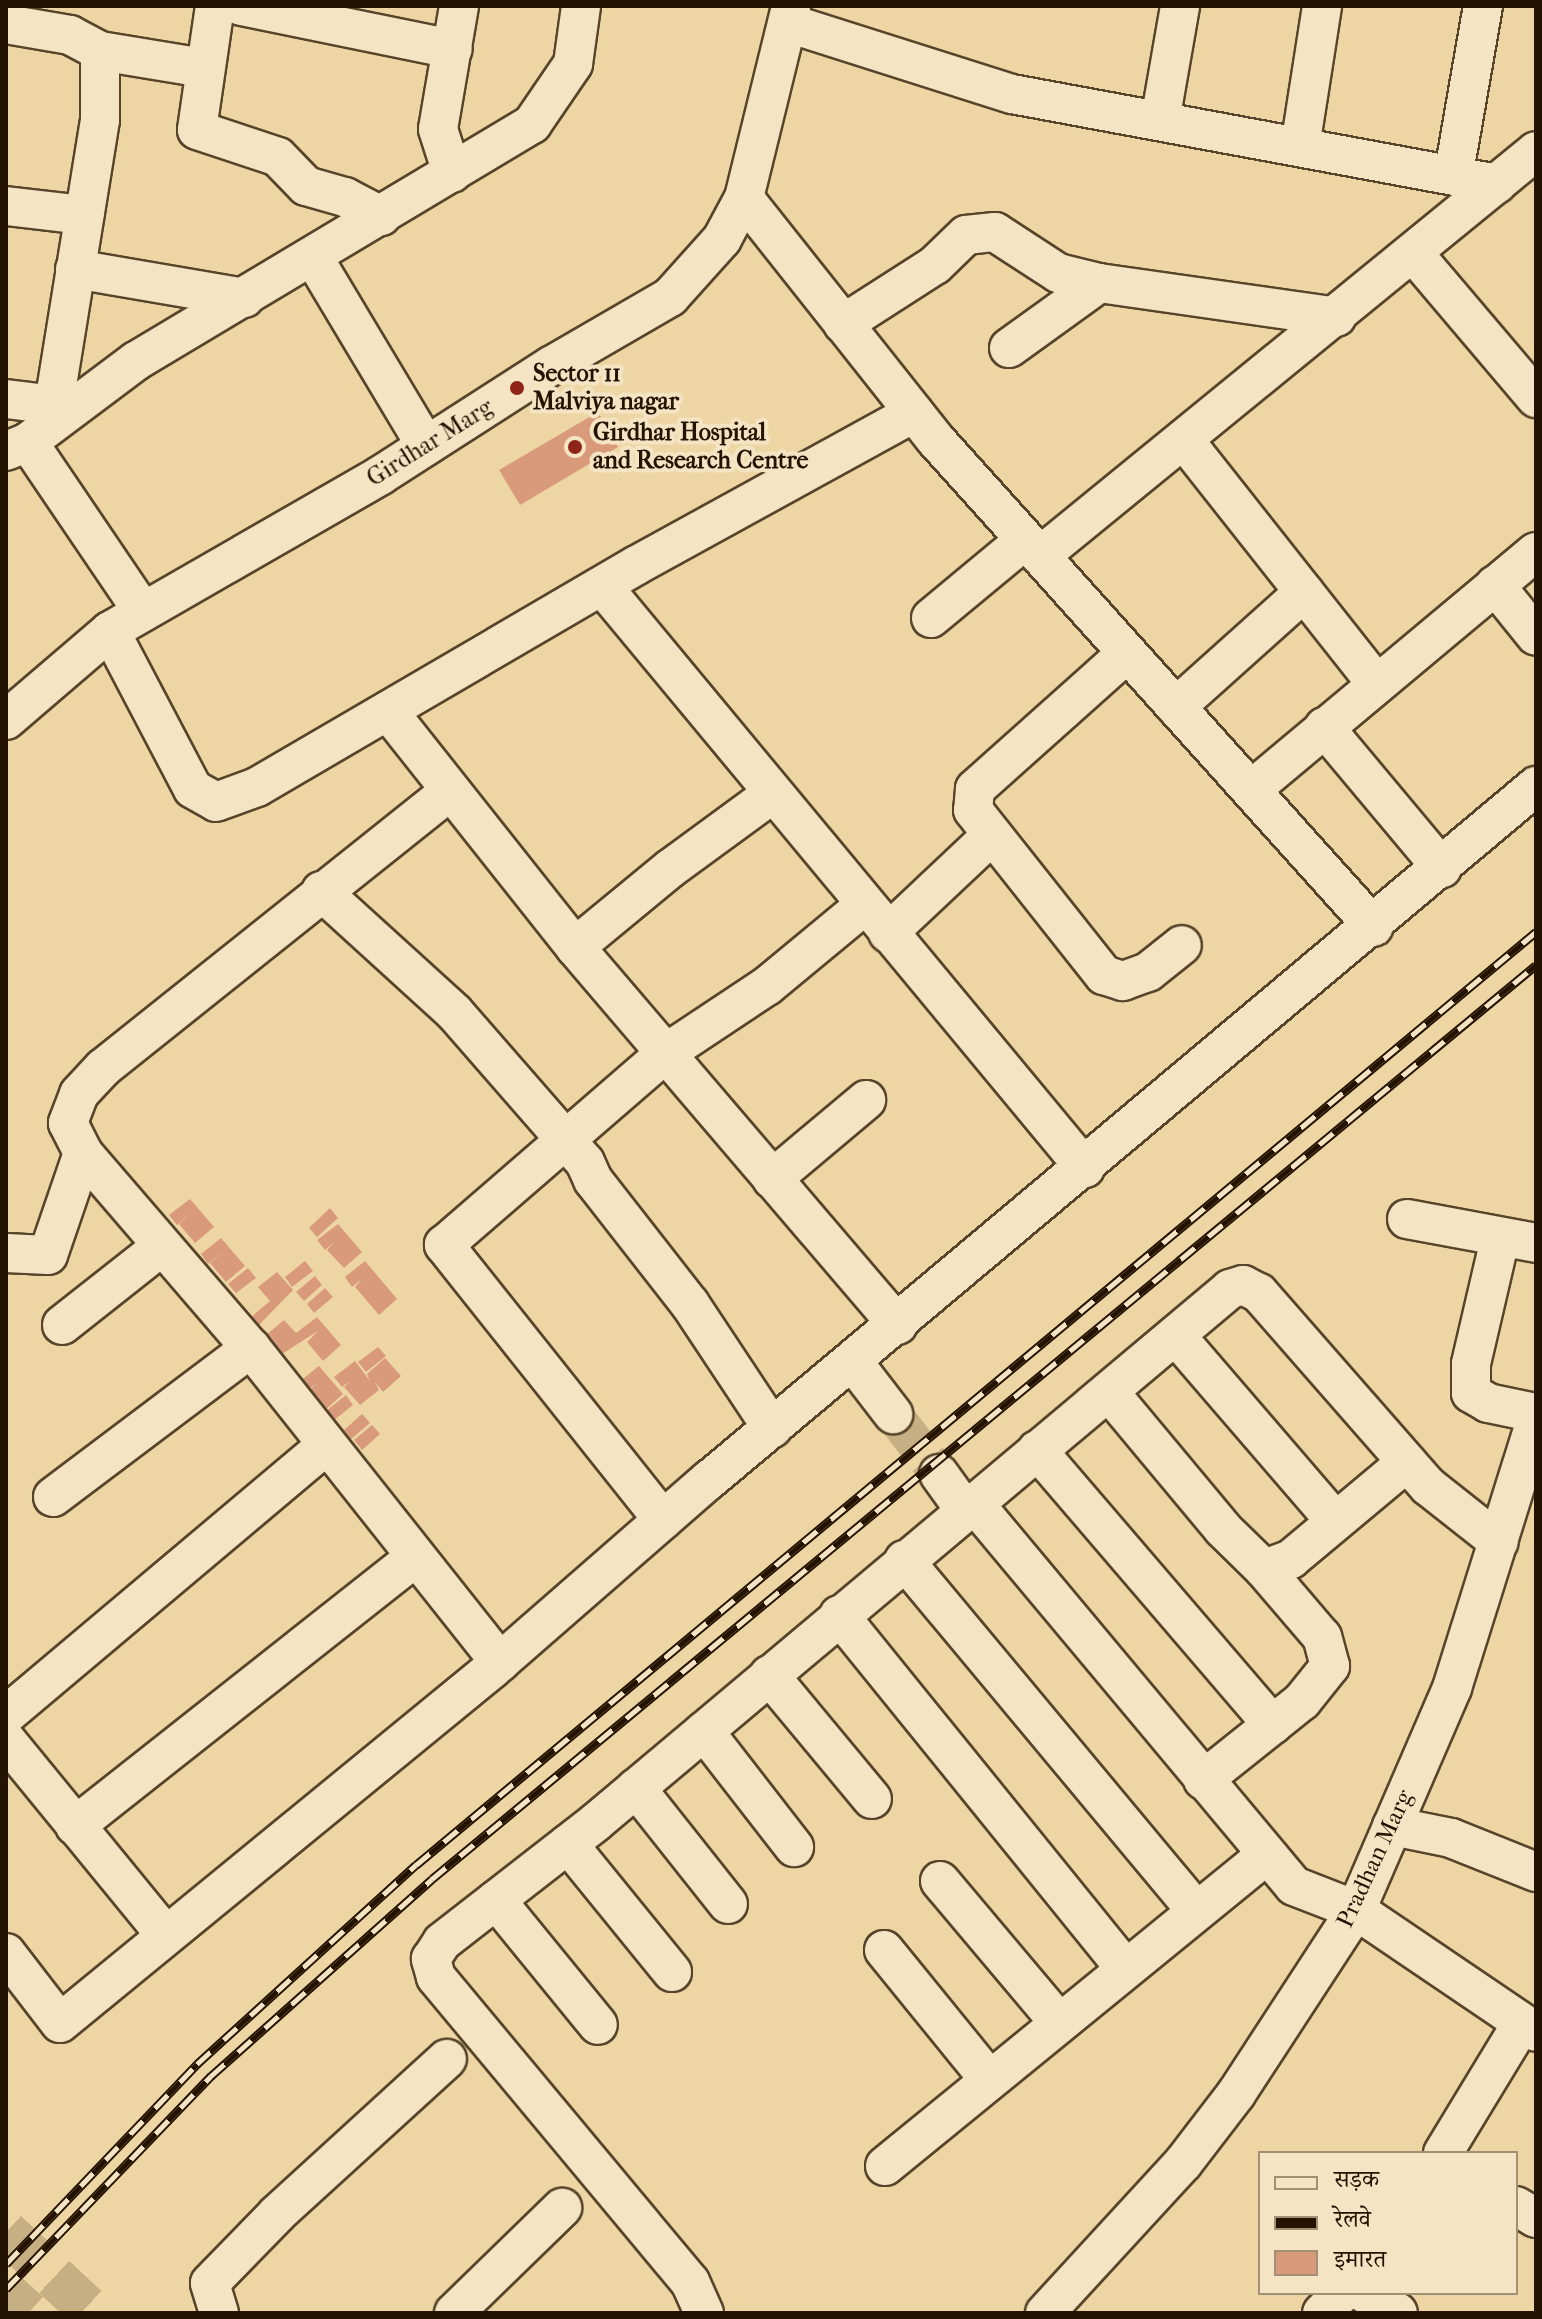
<!DOCTYPE html>
<meta charset="utf-8">
<style>
body{margin:0}
#map{position:relative;width:1542px;height:2319px;overflow:hidden;background:#eed6a4;font-family:"IM FELL French Canon","Noto Serif Devanagari",serif}
div>[style]{position:absolute}
.building>*{inset:0;background:#d99a7c}
.minor-tunnel>*{height:38px;margin-top:-19px;transform-origin:0;background:repeating-linear-gradient(90deg,#c6af83 0 38px,transparent 0 57px)}
.major-tunnel>*{height:44px;margin-top:-22px;transform-origin:0;background:repeating-linear-gradient(90deg,#c6af83 0 44px,transparent 0 66px)}
.roads{filter:drop-shadow(2px 0 #57442a) drop-shadow(-2px 0 #57442a) drop-shadow(0 2px #57442a) drop-shadow(0 -2px #57442a)}
.minor>*{height:38px;margin:-19px;padding:0 19px;transform-origin:19px;border-radius:19px;background:#f4e4c4}
.rail>*{height:9px;margin-top:-4.5px;transform-origin:0;background:repeating-linear-gradient(90deg,#f4e4c4 0 18px,#251301 0 36px);box-sizing:border-box;border-block:2px solid #251301}
.dots>*{width:22px;height:22px;translate:-50% -50%;box-sizing:border-box;border:4px solid #f4e4c4;border-radius:50%}
span{translate:-50% -50%;white-space:nowrap;text-align:center;line-height:1.15;-webkit-text-stroke:8px #f4e4c4;paint-order:stroke}
.poi-label{font-size:24px;color:#251301;font-weight:700}
.left{translate:0 -50%;text-align:left}
.street-label{font-size:24px;color:#251301}
.frame{position:absolute;inset:0;border:8px solid #251301;pointer-events:none}
.legend{position:absolute;left:1258px;top:2151px;width:260px;height:144px;box-sizing:border-box;background:#f4e4c4;border:2px solid #a19076;margin:0;padding:10px 14px;list-style:none;font-size:24px;color:#251301}
.legend li{display:flex;align-items:center;gap:16px;height:40px}
.legend b{width:40px;border:2px solid #a19076}
</style>
<div id="map">
<div class="building">
<div style="clip-path:polygon(598px 412px,618px 447px,520px 505px,499px 470px)"></div>
<div style="clip-path:polygon(190px 1199px,214px 1227px,195px 1243px,179px 1224px,193px 1211px,177px 1225px,169px 1215px)"></div>
<div style="clip-path:polygon(330px 1208px,338px 1218px,317px 1237px,309px 1228px)"></div>
<div style="clip-path:polygon(338px 1224px,362px 1252px,344px 1268px,327px 1250px,334px 1242px,325px 1250px,317px 1240px)"></div>
<div style="clip-path:polygon(221px 1238px,245px 1266px,226px 1282px,210px 1263px,225px 1250px,208px 1264px,201px 1254px)"></div>
<div style="clip-path:polygon(305px 1261px,313px 1271px,292px 1287px,285px 1277px)"></div>
<div style="clip-path:polygon(365px 1261px,397px 1299px,379px 1315px,355px 1287px,362px 1279px,352px 1287px,345px 1277px)"></div>
<div style="clip-path:polygon(248px 1268px,256px 1278px,236px 1293px,228px 1284px)"></div>
<div style="clip-path:polygon(277px 1272px,293px 1290px,257px 1327px,250px 1318px,270px 1301px,258px 1287px)"></div>
<div style="clip-path:polygon(315px 1276px,322px 1285px,304px 1301px,296px 1292px)"></div>
<div style="clip-path:polygon(325px 1288px,333px 1297px,314px 1313px,307px 1304px)"></div>
<div style="clip-path:polygon(317px 1317px,341px 1345px,323px 1361px,307px 1342px,318px 1331px,282px 1354px,266px 1335px,284px 1320px,296px 1333px)"></div>
<div style="clip-path:polygon(378px 1347px,386px 1356px,366px 1372px,358px 1362px)"></div>
<div style="clip-path:polygon(385px 1358px,401px 1376px,383px 1392px,375px 1382px,379px 1390px,360px 1405px,344px 1387px,351px 1380px,342px 1387px,334px 1377px,355px 1361px,370px 1381px,367px 1374px)"></div>
<div style="clip-path:polygon(319px 1366px,343px 1394px,325px 1410px,309px 1391px,316px 1384px,307px 1391px,299px 1382px)"></div>
<div style="clip-path:polygon(346px 1395px,353px 1405px,333px 1421px,326px 1411px)"></div>
<div style="clip-path:polygon(362px 1414px,370px 1423px,351px 1439px,344px 1430px)"></div>
<div style="clip-path:polygon(372px 1425px,380px 1434px,362px 1450px,354px 1440px)"></div>
</div>
<div class="minor-tunnel">
<div style="left:893px;top:1414px;width:76px;rotate:52.5deg"></div>
</div>
<div class="major-tunnel">
<div style="left:6px;top:2232px;width:119px;rotate:43deg"></div>
<div style="left:6px;top:2293px;width:30px;rotate:42deg"></div>
</div>
<div class="roads">
<div class="minor">
<div style="left:215px;top:6px;width:125px;rotate:98.3deg"></div>
<div style="left:197px;top:130px;width:85px;rotate:18.4deg"></div>
<div style="left:278px;top:157px;width:40px;rotate:46deg"></div>
<div style="left:306px;top:186px;width:41px;rotate:15.8deg"></div>
<div style="left:345px;top:197px;width:41px;rotate:27.8deg"></div>
<div style="left:241px;top:6px;width:216px;rotate:11.5deg"></div>
<div style="left:788px;top:23px;width:235px;rotate:17.6deg"></div>
<div style="left:1012px;top:94px;width:493px;rotate:10.5deg"></div>
<div style="left:6px;top:24px;width:65px;rotate:9.8deg"></div>
<div style="left:70px;top:35px;width:34px;rotate:28deg"></div>
<div style="left:100px;top:51px;width:69px;rotate:90deg"></div>
<div style="left:100px;top:120px;width:308px;rotate:99.2deg"></div>
<div style="left:100px;top:51px;width:105px;rotate:9.3deg"></div>
<div style="left:1160px;top:121px;width:117px;rotate:-80.1deg"></div>
<div style="left:1300px;top:147px;width:143px;rotate:-81.1deg"></div>
<div style="left:1454px;top:172px;width:169px;rotate:-80.1deg"></div>
<div style="left:452px;top:173px;width:46px;rotate:-107.7deg"></div>
<div style="left:438px;top:129px;width:125px;rotate:-80.3deg"></div>
<div style="left:744px;top:198px;width:308px;rotate:51.6deg"></div>
<div style="left:935px;top:439px;width:656px;rotate:48.03deg"></div>
<div style="left:6px;top:206px;width:79px;rotate:6.6deg"></div>
<div style="left:1414px;top:254px;width:189px;rotate:49.7deg"></div>
<div style="left:313px;top:257px;width:220px;rotate:59.1deg"></div>
<div style="left:75px;top:269px;width:172px;rotate:9.7deg"></div>
<div style="left:843px;top:324px;width:109px;rotate:-32.7deg"></div>
<div style="left:935px;top:265px;width:43px;rotate:-44.1deg"></div>
<div style="left:966px;top:235px;width:29px;rotate:-6deg"></div>
<div style="left:995px;top:232px;width:75px;rotate:33.1deg"></div>
<div style="left:1058px;top:273px;width:42px;rotate:13.7deg"></div>
<div style="left:1099px;top:283px;width:240px;rotate:8.1deg"></div>
<div style="left:1009px;top:348px;width:111px;rotate:-35.8deg"></div>
<div style="left:6px;top:399px;width:48px;rotate:7.1deg"></div>
<div style="left:1184px;top:440px;width:310px;rotate:51.7deg"></div>
<div style="left:28px;top:442px;width:135px;rotate:-36.9deg"></div>
<div style="left:136px;top:361px;width:462px;rotate:-30.9deg"></div>
<div style="left:532px;top:124px;width:73px;rotate:-55.7deg"></div>
<div style="left:573px;top:64px;width:59px;rotate:-82.1deg"></div>
<div style="left:6px;top:451px;width:24px;rotate:-22deg"></div>
<div style="left:28px;top:442px;width:205px;rotate:55.9deg"></div>
<div style="left:1040px;top:556px;width:640px;rotate:-39.23deg"></div>
<div style="left:1495px;top:585px;width:65px;rotate:51.2deg"></div>
<div style="left:603px;top:587px;width:755px;rotate:50.32deg"></div>
<div style="left:931px;top:618px;width:122px;rotate:-39.7deg"></div>
<div style="left:110px;top:631px;width:178px;rotate:62.3deg"></div>
<div style="left:193px;top:789px;width:26px;rotate:29deg"></div>
<div style="left:216px;top:802px;width:44px;rotate:-20.1deg"></div>
<div style="left:257px;top:787px;width:440px;rotate:-30.3deg"></div>
<div style="left:637px;top:565px;width:316px;rotate:-28.8deg"></div>
<div style="left:1127px;top:653px;width:204px;rotate:138.2deg"></div>
<div style="left:975px;top:789px;width:21px;rotate:95deg"></div>
<div style="left:973px;top:810px;width:211px;rotate:51.6deg"></div>
<div style="left:1104px;top:975px;width:20px;rotate:18deg"></div>
<div style="left:1123px;top:981px;width:27px;rotate:-20deg"></div>
<div style="left:1148px;top:972px;width:43px;rotate:-38.5deg"></div>
<div style="left:1176px;top:707px;width:172px;rotate:-41.9deg"></div>
<div style="left:388px;top:711px;width:301px;rotate:51.6deg"></div>
<div style="left:575px;top:947px;width:497px;rotate:49.5deg"></div>
<div style="left:6px;top:720px;width:137px;rotate:-40.6deg"></div>
<div style="left:110px;top:631px;width:313px;rotate:-29.9deg"></div>
<div style="left:381px;top:475px;width:202px;rotate:-32.7deg"></div>
<div style="left:551px;top:366px;width:138px;rotate:-30.1deg"></div>
<div style="left:670px;top:297px;width:78px;rotate:-48.1deg"></div>
<div style="left:722px;top:239px;width:47px;rotate:-61.8deg"></div>
<div style="left:744px;top:198px;width:198px;rotate:-76.2deg"></div>
<div style="left:1324px;top:727px;width:184px;rotate:50.1deg"></div>
<div style="left:1251px;top:790px;width:371px;rotate:-39.9deg"></div>
<div style="left:450px;top:791px;width:444px;rotate:141.4deg"></div>
<div style="left:103px;top:1068px;width:35px;rotate:133deg"></div>
<div style="left:79px;top:1094px;width:31px;rotate:111deg"></div>
<div style="left:68px;top:1123px;width:34px;rotate:63deg"></div>
<div style="left:83px;top:1153px;width:257px;rotate:49.3deg"></div>
<div style="left:251px;top:1348px;width:401px;rotate:51.6deg"></div>
<div style="left:321px;top:891px;width:180px;rotate:42.3deg"></div>
<div style="left:454px;top:1012px;width:199px;rotate:48.9deg"></div>
<div style="left:585px;top:1162px;width:20px;rotate:66deg"></div>
<div style="left:593px;top:1180px;width:157px;rotate:52deg"></div>
<div style="left:690px;top:1304px;width:149px;rotate:56.5deg"></div>
<div style="left:888px;top:933px;width:143px;rotate:-43.3deg"></div>
<div style="left:575px;top:947px;width:124px;rotate:-39.5deg"></div>
<div style="left:671px;top:868px;width:125px;rotate:-36.2deg"></div>
<div style="left:772px;top:1179px;width:123px;rotate:-40deg"></div>
<div style="left:1407px;top:1219px;width:131px;rotate:10.5deg"></div>
<div style="left:1500px;top:1239px;width:128px;rotate:103.1deg"></div>
<div style="left:1471px;top:1364px;width:29px;rotate:90deg"></div>
<div style="left:1471px;top:1393px;width:20px;rotate:30deg"></div>
<div style="left:1488px;top:1403px;width:49px;rotate:11.8deg"></div>
<div style="left:6px;top:1253px;width:42px;rotate:2.7deg"></div>
<div style="left:48px;top:1255px;width:108px;rotate:-71.1deg"></div>
<div style="left:62px;top:1325px;width:127px;rotate:-38.3deg"></div>
<div style="left:1176px;top:1336px;width:244px;rotate:49.3deg"></div>
<div style="left:853px;top:1362px;width:66px;rotate:52.4deg"></div>
<div style="left:1109px;top:1392px;width:178px;rotate:50.2deg"></div>
<div style="left:1223px;top:1529px;width:57px;rotate:44.3deg"></div>
<div style="left:1264px;top:1569px;width:29px;rotate:-20deg"></div>
<div style="left:1291px;top:1559px;width:151px;rotate:-39.9deg"></div>
<div style="left:1037px;top:1450px;width:362px;rotate:49.4deg"></div>
<div style="left:939px;top:1474px;width:44px;rotate:54.2deg"></div>
<div style="left:53px;top:1497px;width:248px;rotate:-37deg"></div>
<div style="left:973px;top:1502px;width:500px;rotate:50.11deg"></div>
<div style="left:1294px;top:1886px;width:66px;rotate:21.2deg"></div>
<div style="left:1356px;top:1910px;width:217px;rotate:34.1deg"></div>
<div style="left:663px;top:1520px;width:352px;rotate:-128.5deg"></div>
<div style="left:444px;top:1245px;width:294px;rotate:-40.9deg"></div>
<div style="left:666px;top:1053px;width:121px;rotate:-33.6deg"></div>
<div style="left:767px;top:986px;width:127px;rotate:-39.6deg"></div>
<div style="left:904px;top:1560px;width:456px;rotate:50.2deg"></div>
<div style="left:839px;top:1615px;width:453px;rotate:51deg"></div>
<div style="left:769px;top:1675px;width:161px;rotate:50.3deg"></div>
<div style="left:6px;top:1715px;width:418px;rotate:-40.1deg"></div>
<div style="left:704px;top:1731px;width:147px;rotate:52.2deg"></div>
<div style="left:6px;top:1740px;width:251px;rotate:50.7deg"></div>
<div style="left:1203px;top:1780px;width:127px;rotate:-38.6deg"></div>
<div style="left:1302px;top:1701px;width:45px;rotate:-51.3deg"></div>
<div style="left:1330px;top:1666px;width:30px;rotate:-105deg"></div>
<div style="left:1322px;top:1637px;width:89px;rotate:-130.5deg"></div>
<div style="left:636px;top:1788px;width:148px;rotate:51.6deg"></div>
<div style="left:75px;top:1826px;width:434px;rotate:-38.3deg"></div>
<div style="left:1392px;top:1826px;width:60px;rotate:11.5deg"></div>
<div style="left:1451px;top:1838px;width:92px;rotate:21.8deg"></div>
<div style="left:568px;top:1844px;width:165px;rotate:50.9deg"></div>
<div style="left:940px;top:1881px;width:183px;rotate:49.9deg"></div>
<div style="left:496px;top:1900px;width:161px;rotate:50.8deg"></div>
<div style="left:884px;top:1950px;width:165px;rotate:50.9deg"></div>
<div style="left:6px;top:1953px;width:88px;rotate:52.4deg"></div>
<div style="left:60px;top:2023px;width:559px;rotate:-39.33deg"></div>
<div style="left:492px;top:1669px;width:288px;rotate:-41.1deg"></div>
<div style="left:709px;top:1480px;width:1080px;rotate:-40deg"></div>
<div style="left:1443px;top:2153px;width:152px;rotate:-58.7deg"></div>
<div style="left:885px;top:2166px;width:492px;rotate:-39.2deg"></div>
<div style="left:1516px;top:2206px;width:23px;rotate:31deg"></div>
<div style="left:1364px;top:2293px;width:39px;rotate:30deg"></div>
<div style="left:219px;top:2313px;width:31px;rotate:-107deg"></div>
<div style="left:210px;top:2283px;width:96px;rotate:-45.8deg"></div>
<div style="left:277px;top:2214px;width:230px;rotate:-42.4deg"></div>
<div style="left:454px;top:2313px;width:151px;rotate:-44.2deg"></div>
<div style="left:704px;top:2313px;width:34px;rotate:-114deg"></div>
<div style="left:690px;top:2282px;width:397px;rotate:-129.8deg"></div>
<div style="left:436px;top:1977px;width:19px;rotate:-106deg"></div>
<div style="left:431px;top:1959px;width:20px;rotate:-57deg"></div>
<div style="left:442px;top:1942px;width:195px;rotate:-37.9deg"></div>
<div style="left:596px;top:1822px;width:828px;rotate:-40.05deg"></div>
<div style="left:1230px;top:1289px;width:14px;rotate:-17deg"></div>
<div style="left:1243px;top:1285px;width:18px;rotate:27deg"></div>
<div style="left:1259px;top:1293px;width:257px;rotate:48.8deg"></div>
<div style="left:1428px;top:1486px;width:90px;rotate:38.3deg"></div>
<div style="left:1045px;top:2313px;width:204px;rotate:-47.4deg"></div>
<div style="left:1183px;top:2163px;width:87px;rotate:-52.5deg"></div>
<div style="left:1236px;top:2094px;width:220px;rotate:-56.9deg"></div>
<div style="left:1356px;top:1910px;width:242px;rotate:-66.6deg"></div>
<div style="left:1452px;top:1688px;width:281px;rotate:-72.6deg"></div>
<div style="left:1322px;top:2313px;width:28px;rotate:-45deg"></div>
</div>
</div>
<div class="rail">
<div style="left:6px;top:2264px;width:277px;rotate:-46.3deg"></div>
<div style="left:197px;top:2064px;width:296px;rotate:-42.3deg"></div>
<div style="left:416px;top:1865px;width:1458px;rotate:-39.8deg"></div>
<div style="left:6px;top:2289px;width:296px;rotate:-46.1deg"></div>
<div style="left:211px;top:2076px;width:296px;rotate:-41.7deg"></div>
<div style="left:432px;top:1879px;width:1433px;rotate:-39.62deg"></div>
</div>
<div class="dots">
<div style="left:517px;top:388px;background:#8f2418"></div>
<div style="left:575px;top:447px;background:#8f2418"></div>
</div>
<div class="poi-label">
<span class="left" style="left:533px;top:388px">Sector 11<br>Malviya nagar</span>
<span class="left" style="left:593px;top:447px">Girdhar Hospital<br>and Research Centre</span>
</div>
<div class="street-label">
<span style="left:430px;top:443px;rotate:-32deg">Girdhar Marg</span>
<span style="left:1375px;top:1859px;rotate:-65deg">Pradhan Marg</span>
</div>
<div class="frame"></div>
<ul class="legend">
<li><b style="height:10px;background:#f4e4c4"></b>सड़क</li>
<li><b style="height:10px;background:#251301"></b>रेलवे</li>
<li><b style="height:22px;background:#d99a7c"></b>इमारत</li>
</ul>
</div>
